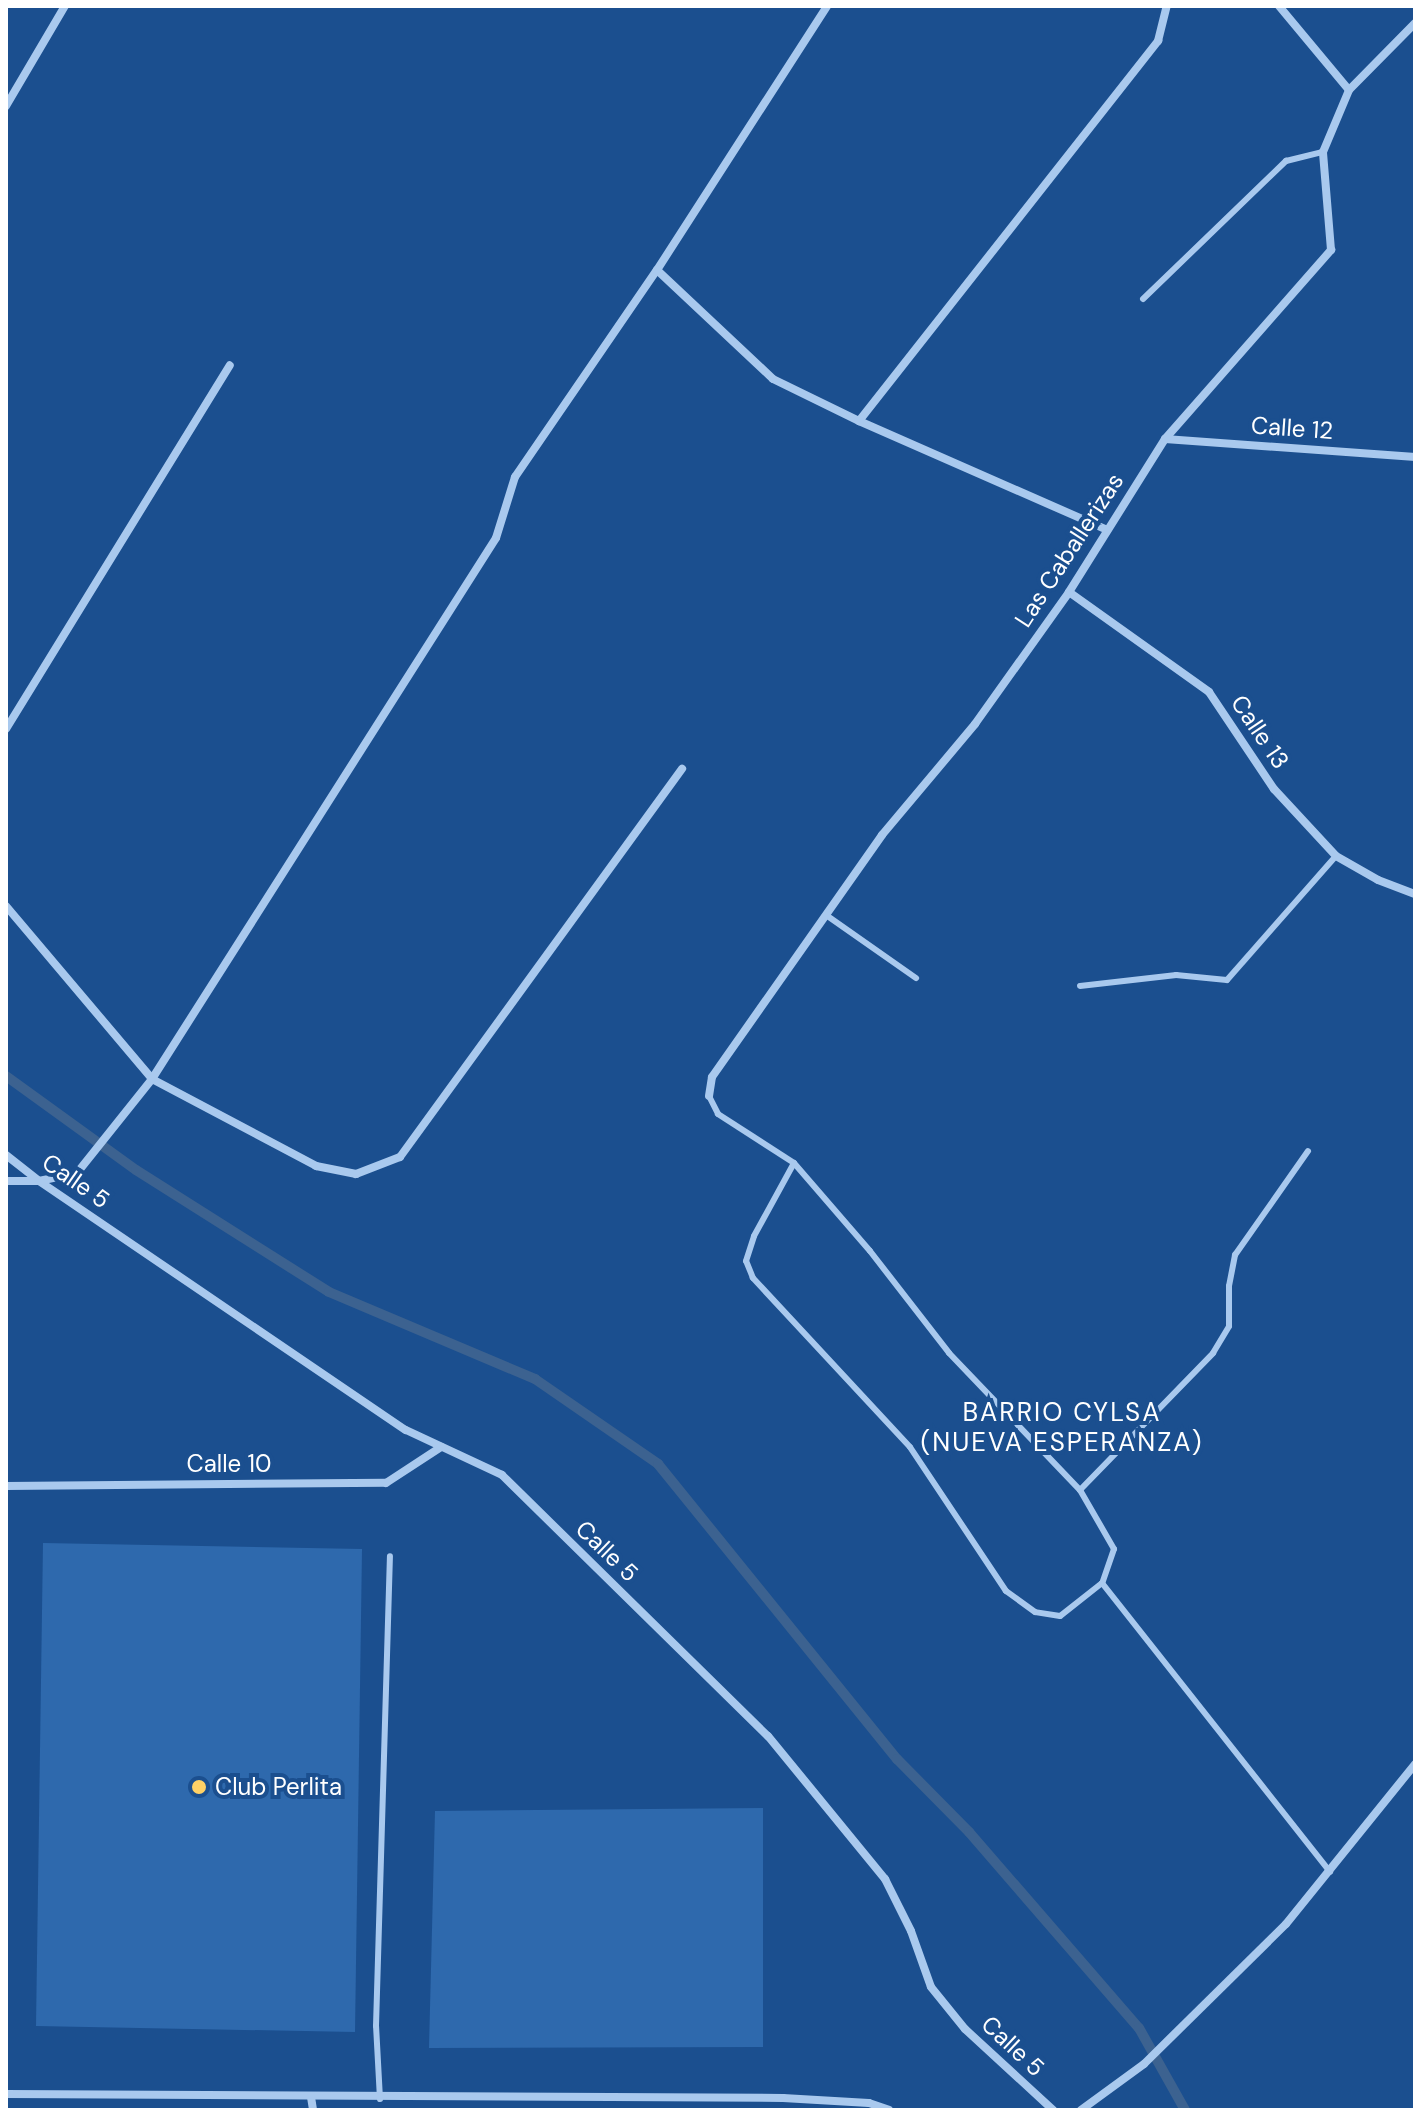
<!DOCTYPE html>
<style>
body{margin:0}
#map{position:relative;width:1421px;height:2116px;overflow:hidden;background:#1b4f8f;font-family:"DM Sans",sans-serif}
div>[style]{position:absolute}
.green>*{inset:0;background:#2e69ad}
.stream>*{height:10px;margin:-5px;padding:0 5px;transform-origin:5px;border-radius:5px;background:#3c6290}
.lane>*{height:6px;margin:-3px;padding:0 3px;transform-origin:3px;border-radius:3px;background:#a9c9ee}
.street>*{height:8px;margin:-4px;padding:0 4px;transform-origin:4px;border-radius:4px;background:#a9c9ee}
.dots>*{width:22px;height:22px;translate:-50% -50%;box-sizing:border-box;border:4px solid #1b4f8f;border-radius:50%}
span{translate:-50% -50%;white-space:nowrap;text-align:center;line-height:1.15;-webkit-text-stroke:8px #1b4f8f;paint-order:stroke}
.street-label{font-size:24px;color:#fff}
.poi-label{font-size:24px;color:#fff}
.left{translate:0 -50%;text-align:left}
.neighbourhood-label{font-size:26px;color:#fff;letter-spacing:2px}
.frame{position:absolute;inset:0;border:8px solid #fff;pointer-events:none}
</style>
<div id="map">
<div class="green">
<div style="clip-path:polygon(43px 1543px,362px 1549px,355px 2032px,36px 2026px)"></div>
<div style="clip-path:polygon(763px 1808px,763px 2047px,429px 2048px,435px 1811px)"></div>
</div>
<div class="stream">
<div style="left:6px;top:1076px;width:160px;rotate:35.9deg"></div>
<div style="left:136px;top:1170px;width:228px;rotate:32.3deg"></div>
<div style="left:329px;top:1292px;width:224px;rotate:22.9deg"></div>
<div style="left:535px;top:1379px;width:150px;rotate:34.6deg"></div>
<div style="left:658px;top:1464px;width:380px;rotate:51deg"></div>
<div style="left:897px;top:1759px;width:103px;rotate:45.4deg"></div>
<div style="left:969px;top:1832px;width:259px;rotate:49.1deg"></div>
<div style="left:1139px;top:2028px;width:94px;rotate:60.7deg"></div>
</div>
<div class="lane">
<div style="left:1143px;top:299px;width:199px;rotate:-44deg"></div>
<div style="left:1286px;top:161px;width:38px;rotate:-14deg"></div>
<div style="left:826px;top:915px;width:110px;rotate:35deg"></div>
<div style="left:1080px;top:986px;width:97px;rotate:-6.5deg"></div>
<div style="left:1176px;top:975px;width:51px;rotate:5.6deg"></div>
<div style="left:1227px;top:980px;width:165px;rotate:-48.7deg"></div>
<div style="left:709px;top:1096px;width:20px;rotate:63deg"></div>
<div style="left:718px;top:1114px;width:90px;rotate:32.8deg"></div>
<div style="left:794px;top:1163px;width:116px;rotate:49.2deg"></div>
<div style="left:870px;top:1251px;width:129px;rotate:52.2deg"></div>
<div style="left:949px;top:1353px;width:190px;rotate:46.3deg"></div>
<div style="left:1080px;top:1490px;width:68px;rotate:60deg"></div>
<div style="left:1114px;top:1549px;width:36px;rotate:109deg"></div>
<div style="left:1102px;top:1583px;width:53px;rotate:141.8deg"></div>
<div style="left:1060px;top:1616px;width:25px;rotate:-171deg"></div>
<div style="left:1035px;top:1612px;width:36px;rotate:-144deg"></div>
<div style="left:1006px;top:1591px;width:173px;rotate:-123.7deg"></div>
<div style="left:910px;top:1447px;width:231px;rotate:-132.9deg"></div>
<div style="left:753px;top:1278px;width:18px;rotate:-112deg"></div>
<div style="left:746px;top:1261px;width:26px;rotate:-72deg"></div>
<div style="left:754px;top:1236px;width:83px;rotate:-61.3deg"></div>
<div style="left:1080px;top:1490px;width:191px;rotate:-45.8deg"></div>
<div style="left:1213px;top:1353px;width:31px;rotate:-59deg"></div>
<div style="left:1229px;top:1326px;width:40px;rotate:-90deg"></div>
<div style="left:1229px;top:1286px;width:32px;rotate:-79deg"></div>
<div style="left:1235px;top:1255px;width:127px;rotate:-54.9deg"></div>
<div style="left:1102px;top:1583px;width:368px;rotate:51.7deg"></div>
<div style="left:380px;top:2099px;width:73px;rotate:-93.1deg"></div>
<div style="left:376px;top:2026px;width:470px;rotate:-88.3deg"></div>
</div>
<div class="street">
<div style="left:1279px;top:6px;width:109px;rotate:50.2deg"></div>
<div style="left:6px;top:106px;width:116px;rotate:-59.5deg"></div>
<div style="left:657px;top:270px;width:159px;rotate:43.2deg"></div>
<div style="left:773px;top:379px;width:96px;rotate:26deg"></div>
<div style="left:859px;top:421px;width:271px;rotate:23.7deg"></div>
<div style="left:859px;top:421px;width:484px;rotate:-51.8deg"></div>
<div style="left:1158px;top:41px;width:36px;rotate:-76deg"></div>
<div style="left:1165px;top:439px;width:251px;rotate:4.1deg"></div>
<div style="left:1069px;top:592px;width:172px;rotate:35.5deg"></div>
<div style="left:1209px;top:692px;width:117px;rotate:56.2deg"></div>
<div style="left:1274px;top:789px;width:91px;rotate:47.2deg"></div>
<div style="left:1336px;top:856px;width:48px;rotate:29.7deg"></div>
<div style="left:1378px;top:880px;width:40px;rotate:21deg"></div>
<div style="left:6px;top:729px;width:427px;rotate:-58.4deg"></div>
<div style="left:6px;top:906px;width:226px;rotate:49.8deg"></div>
<div style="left:152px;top:1079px;width:186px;rotate:27.9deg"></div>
<div style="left:316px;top:1166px;width:41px;rotate:11.3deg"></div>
<div style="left:356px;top:1174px;width:47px;rotate:-21.1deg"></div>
<div style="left:400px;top:1157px;width:480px;rotate:-54deg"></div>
<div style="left:709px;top:1096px;width:19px;rotate:-81deg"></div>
<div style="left:712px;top:1077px;width:296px;rotate:-54.9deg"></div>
<div style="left:882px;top:835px;width:145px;rotate:-50deg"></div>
<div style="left:975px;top:724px;width:162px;rotate:-54.5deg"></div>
<div style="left:1069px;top:592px;width:181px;rotate:-57.9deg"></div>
<div style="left:1165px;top:439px;width:252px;rotate:-48.7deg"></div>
<div style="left:1331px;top:250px;width:98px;rotate:-94.7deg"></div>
<div style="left:1323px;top:152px;width:67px;rotate:-67.2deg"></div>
<div style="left:1349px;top:90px;width:94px;rotate:-45.4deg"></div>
<div style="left:6px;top:1155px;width:42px;rotate:38.2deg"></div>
<div style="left:39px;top:1181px;width:443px;rotate:34.2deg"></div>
<div style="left:406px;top:1430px;width:106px;rotate:25.1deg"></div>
<div style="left:502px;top:1475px;width:373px;rotate:44.5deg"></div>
<div style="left:768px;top:1736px;width:185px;rotate:50.7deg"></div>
<div style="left:885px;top:1879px;width:58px;rotate:63.4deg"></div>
<div style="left:911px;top:1931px;width:59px;rotate:70.3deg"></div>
<div style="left:931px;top:1987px;width:54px;rotate:51deg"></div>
<div style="left:965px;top:2029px;width:120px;rotate:42.6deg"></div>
<div style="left:6px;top:1181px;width:33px"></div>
<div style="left:39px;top:1181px;width:39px;rotate:-12deg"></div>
<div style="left:77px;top:1173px;width:120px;rotate:-51.4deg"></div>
<div style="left:152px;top:1079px;width:641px;rotate:-57.55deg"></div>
<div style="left:496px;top:538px;width:64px;rotate:-72.7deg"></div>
<div style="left:515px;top:477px;width:251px;rotate:-55.6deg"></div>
<div style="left:657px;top:270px;width:314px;rotate:-57.2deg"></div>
<div style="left:6px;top:1486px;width:380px;rotate:-0.5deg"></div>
<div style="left:386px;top:1483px;width:66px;rotate:-33.2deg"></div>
<div style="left:6px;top:2094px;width:777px;rotate:0.29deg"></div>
<div style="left:783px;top:2098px;width:86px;rotate:3.3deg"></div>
<div style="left:869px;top:2103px;width:21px;rotate:19deg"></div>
<div style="left:311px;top:2097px;width:13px;rotate:81deg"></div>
<div style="left:1081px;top:2110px;width:78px;rotate:-36.1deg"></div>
<div style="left:1144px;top:2064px;width:199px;rotate:-44.6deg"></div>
<div style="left:1286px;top:1924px;width:206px;rotate:-51.1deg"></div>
</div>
<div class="dots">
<div style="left:199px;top:1787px;background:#ffd166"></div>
</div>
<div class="street-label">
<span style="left:1292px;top:428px;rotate:4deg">Calle 12</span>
<span style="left:1069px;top:550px;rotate:-57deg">Las Caballerizas</span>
<span style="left:1260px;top:732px;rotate:56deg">Calle 13</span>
<span style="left:76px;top:1181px;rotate:35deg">Calle 5</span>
<span style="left:229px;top:1464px">Calle 10</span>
<span style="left:607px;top:1551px;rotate:44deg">Calle 5</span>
<span style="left:1013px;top:2046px;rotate:43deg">Calle 5</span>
</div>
<div class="poi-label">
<span class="left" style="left:215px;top:1787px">Club Perlita</span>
</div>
<div class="neighbourhood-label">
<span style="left:1062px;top:1428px">BARRIO CYLSA<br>(NUEVA ESPERANZA)</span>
</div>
<div class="frame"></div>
</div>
